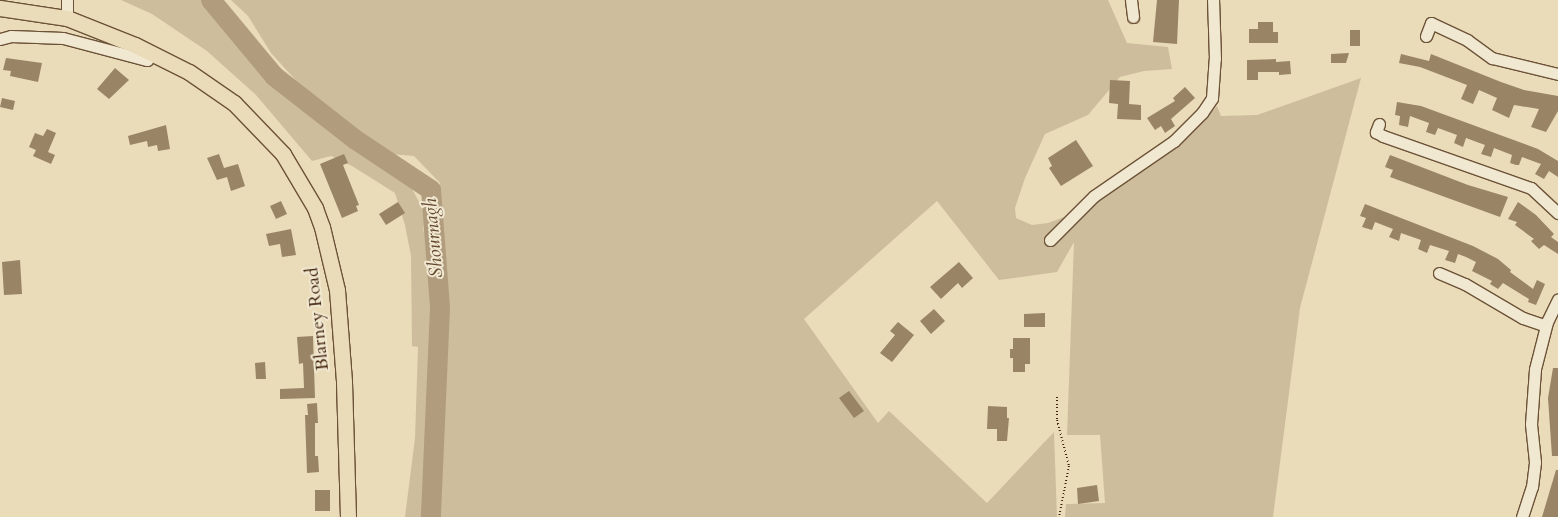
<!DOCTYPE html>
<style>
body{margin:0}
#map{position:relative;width:1558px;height:517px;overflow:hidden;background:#eadcb9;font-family:Cardo,serif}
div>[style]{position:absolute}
.green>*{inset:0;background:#cdbd9c}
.river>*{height:20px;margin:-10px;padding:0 10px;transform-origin:10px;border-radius:10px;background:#b19d7e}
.building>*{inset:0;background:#998466}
.path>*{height:2px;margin-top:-1px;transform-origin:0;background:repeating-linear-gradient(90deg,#42240c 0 1px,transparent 0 3.5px)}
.roads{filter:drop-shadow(1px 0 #6c5237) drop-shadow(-1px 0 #6c5237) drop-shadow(0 1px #6c5237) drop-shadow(0 -1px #6c5237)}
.minor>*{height:11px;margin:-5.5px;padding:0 5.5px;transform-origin:5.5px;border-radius:5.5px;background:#f1e8d2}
.major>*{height:15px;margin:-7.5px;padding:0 7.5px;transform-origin:7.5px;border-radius:7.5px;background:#eadcb9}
span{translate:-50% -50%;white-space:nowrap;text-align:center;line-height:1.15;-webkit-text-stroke:4px #f1e8d2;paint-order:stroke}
.street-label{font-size:18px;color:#42240c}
.water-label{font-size:19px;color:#63482e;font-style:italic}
</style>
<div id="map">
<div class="green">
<div style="clip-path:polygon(121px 0,203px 0,273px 82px,317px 118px,411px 187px,425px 213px,423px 233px,440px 183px,414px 156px,391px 154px,349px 125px,301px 86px,271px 53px,248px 16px,231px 0,1108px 0,1127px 43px,1168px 47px,1172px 69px,1144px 71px,1120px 77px,1088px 115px,1045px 134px,1025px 178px,1015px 208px,1016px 218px,1032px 225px,1048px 223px,1086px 209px,1131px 176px,1182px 143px,1217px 106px,1221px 116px,1257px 115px,1361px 78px,1300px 308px,1273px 517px,1065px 517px,1066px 504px,1105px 503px,1100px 435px,1067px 435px,1074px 242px,1057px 272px,999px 280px,937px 201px,804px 319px,878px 423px,889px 411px,987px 503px,1054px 432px,1057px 517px,405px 517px,415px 438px,418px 347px,412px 346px,411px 256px,405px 225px,395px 193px,352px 166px,331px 156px,312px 161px,256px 95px,207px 51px,152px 14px)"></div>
</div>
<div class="river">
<div style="left:211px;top:0;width:99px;rotate:50.3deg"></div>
<div style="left:274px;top:76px;width:104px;rotate:38deg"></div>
<div style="left:356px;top:140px;width:90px;rotate:33.7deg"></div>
<div style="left:431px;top:190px;width:118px;rotate:85.6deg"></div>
<div style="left:440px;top:308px;width:209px;rotate:92.5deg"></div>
</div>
<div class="building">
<div style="clip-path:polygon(1157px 0,1179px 0,1177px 44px,1153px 42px)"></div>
<div style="clip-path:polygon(1258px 22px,1273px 22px,1273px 32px,1278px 32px,1278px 43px,1249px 43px,1249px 29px,1258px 29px)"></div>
<div style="clip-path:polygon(1350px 30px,1360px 30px,1360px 46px,1350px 46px)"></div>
<div style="clip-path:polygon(1349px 53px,1346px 63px,1331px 63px,1331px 54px)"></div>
<div style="clip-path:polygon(1401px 54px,1429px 61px,1431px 54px,1501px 82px,1524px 90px,1558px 96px,1558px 111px,1546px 132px,1531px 127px,1539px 109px,1514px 105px,1509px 118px,1492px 110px,1497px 98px,1479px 90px,1473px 104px,1461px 99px,1467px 85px,1420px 67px,1399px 63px)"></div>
<div style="clip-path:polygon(6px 58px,42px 63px,38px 82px,10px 76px,11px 71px,3px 70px)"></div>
<div style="clip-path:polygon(1276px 59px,1276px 62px,1290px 61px,1291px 74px,1279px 75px,1279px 72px,1258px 72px,1258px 80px,1247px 80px,1247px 60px)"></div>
<div style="clip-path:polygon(115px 68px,129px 80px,109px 99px,97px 89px)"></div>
<div style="clip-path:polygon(1110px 80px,1130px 81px,1129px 104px,1141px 105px,1141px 120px,1117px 119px,1118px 104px,1109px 103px)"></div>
<div style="clip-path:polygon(1185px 87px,1195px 98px,1171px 119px,1175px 126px,1165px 133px,1161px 126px,1155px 130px,1147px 118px,1175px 101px,1173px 98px)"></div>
<div style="clip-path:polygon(2px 98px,15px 101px,13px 110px,0 107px)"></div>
<div style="clip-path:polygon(1397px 102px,1421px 106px,1538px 149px,1558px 161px,1558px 177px,1549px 171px,1544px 179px,1535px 174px,1541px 164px,1522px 157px,1519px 165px,1516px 165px,1510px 163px,1512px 155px,1494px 148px,1491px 157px,1481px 154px,1485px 145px,1466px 138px,1463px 147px,1454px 143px,1457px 135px,1438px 128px,1435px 135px,1426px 132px,1429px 123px,1410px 116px,1408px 127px,1399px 125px,1400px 116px,1395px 115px)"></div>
<div style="clip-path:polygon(166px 125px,170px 149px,158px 151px,157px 145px,148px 147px,147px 141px,130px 145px,128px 136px)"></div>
<div style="clip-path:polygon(47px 129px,56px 133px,48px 152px,55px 155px,51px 164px,33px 156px,36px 150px,29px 147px,35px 133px,43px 136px)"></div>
<div style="clip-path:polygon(1076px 140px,1093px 166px,1061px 186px,1049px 168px,1052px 166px,1048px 158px)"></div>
<div style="clip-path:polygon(219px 154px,224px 168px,238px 164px,245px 186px,231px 191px,227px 177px,217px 180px,207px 158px)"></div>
<div style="clip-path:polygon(344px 154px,348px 163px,343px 165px,359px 205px,356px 206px,358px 211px,342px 218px,320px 164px)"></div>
<div style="clip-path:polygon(1390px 155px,1468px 185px,1508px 197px,1500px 217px,1390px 177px,1393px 170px,1385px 167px)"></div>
<div style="clip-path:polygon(281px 201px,287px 214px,276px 219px,270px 206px)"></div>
<div style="clip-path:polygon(398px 202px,405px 213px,386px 225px,379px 214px)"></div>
<div style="clip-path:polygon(1518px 202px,1536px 215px,1554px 234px,1551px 237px,1558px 242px,1558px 254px,1544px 245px,1539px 249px,1531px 241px,1534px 239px,1515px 225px,1517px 222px,1508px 219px)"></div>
<div style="clip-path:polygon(1365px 204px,1473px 246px,1498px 259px,1511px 270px,1510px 272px,1533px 289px,1537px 280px,1545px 284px,1536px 305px,1528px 302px,1529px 299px,1503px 283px,1498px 289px,1490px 284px,1492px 281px,1472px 271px,1476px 262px,1466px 257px,1458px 254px,1455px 263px,1445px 260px,1449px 251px,1430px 245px,1427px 253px,1418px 249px,1421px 240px,1401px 233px,1399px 241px,1389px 237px,1393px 229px,1375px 222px,1372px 230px,1362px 227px,1366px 218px,1360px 216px)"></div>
<div style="clip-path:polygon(291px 229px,296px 255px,282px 257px,280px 244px,269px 246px,266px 234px)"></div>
<div style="clip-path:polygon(20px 260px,22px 294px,4px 295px,2px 262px)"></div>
<div style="clip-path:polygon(959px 262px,973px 278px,962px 288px,958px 283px,941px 299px,930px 287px)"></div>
<div style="clip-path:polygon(934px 309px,945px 321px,931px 334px,920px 321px)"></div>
<div style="clip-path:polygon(1045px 313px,1045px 327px,1024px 327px,1024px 314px)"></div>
<div style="clip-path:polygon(898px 322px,914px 335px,892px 362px,880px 353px,895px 335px,890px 331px)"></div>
<div style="clip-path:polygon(313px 336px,315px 398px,280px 399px,280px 389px,304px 388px,303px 363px,299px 364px,297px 337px)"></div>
<div style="clip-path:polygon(1013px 338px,1030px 338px,1030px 364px,1025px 364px,1025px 372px,1013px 372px,1013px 358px,1010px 358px,1010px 349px,1013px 349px)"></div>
<div style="clip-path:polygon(265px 362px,266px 379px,256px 379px,255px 363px)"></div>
<div style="clip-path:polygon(1553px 368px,1558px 368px,1558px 456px,1552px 456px,1548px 398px)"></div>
<div style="clip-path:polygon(849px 391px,864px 411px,854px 418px,839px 398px)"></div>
<div style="clip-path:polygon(317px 403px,318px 423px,315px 423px,315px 456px,318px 456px,319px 472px,307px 473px,305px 415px,308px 415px,307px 404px)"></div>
<div style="clip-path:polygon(988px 406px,1007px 407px,1007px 418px,1009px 418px,1007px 441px,997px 441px,997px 429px,987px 429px)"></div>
<div style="clip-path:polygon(1556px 470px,1558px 470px,1558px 517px,1542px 517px)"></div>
<div style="clip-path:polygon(1097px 485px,1099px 501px,1078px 504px,1077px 488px)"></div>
<div style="clip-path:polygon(315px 490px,330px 490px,330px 511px,315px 511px)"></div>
</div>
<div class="path">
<div style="left:1057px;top:397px;width:23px;rotate:90deg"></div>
<div style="left:1057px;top:420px;width:48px;rotate:75.4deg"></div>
<div style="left:1069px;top:466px;width:52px;rotate:101.1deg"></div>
</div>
<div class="roads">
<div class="minor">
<div style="left:1131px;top:0;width:17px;rotate:83deg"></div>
<div style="left:67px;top:18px;width:18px;rotate:-90deg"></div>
<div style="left:1426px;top:36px;width:14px;rotate:-69deg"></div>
<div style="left:1431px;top:23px;width:40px;rotate:25deg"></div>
<div style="left:1467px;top:40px;width:31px;rotate:36deg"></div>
<div style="left:1492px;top:58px;width:68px;rotate:13.6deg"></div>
<div style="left:0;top:39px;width:11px;rotate:-15deg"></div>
<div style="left:11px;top:36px;width:52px;rotate:2.2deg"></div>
<div style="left:63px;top:38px;width:87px;rotate:14.7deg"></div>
<div style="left:147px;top:60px;width:8px;rotate:-67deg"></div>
<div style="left:1379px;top:124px;width:9px;rotate:111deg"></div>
<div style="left:1376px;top:132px;width:8px;rotate:30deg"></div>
<div style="left:1383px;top:136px;width:157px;rotate:19.4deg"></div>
<div style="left:1531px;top:188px;width:37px;rotate:43deg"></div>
<div style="left:1050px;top:240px;width:62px;rotate:-45deg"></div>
<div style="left:1094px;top:196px;width:97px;rotate:-34.5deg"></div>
<div style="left:1174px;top:141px;width:40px;rotate:-45deg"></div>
<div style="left:1202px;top:113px;width:18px;rotate:-56deg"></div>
<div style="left:1212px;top:98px;width:39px;rotate:-86deg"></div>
<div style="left:1215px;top:59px;width:59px;rotate:-91.9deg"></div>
<div style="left:1439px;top:273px;width:28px;rotate:23deg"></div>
<div style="left:1465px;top:284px;width:67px;rotate:30.4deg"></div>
<div style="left:1523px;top:318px;width:24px;rotate:19deg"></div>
<div style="left:1522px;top:517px;width:32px;rotate:-72deg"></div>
<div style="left:1532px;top:487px;width:25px;rotate:-83deg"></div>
<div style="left:1535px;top:462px;width:38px;rotate:-96deg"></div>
<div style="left:1531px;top:424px;width:55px;rotate:-85.8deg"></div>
<div style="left:1535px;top:369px;width:49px;rotate:-75.7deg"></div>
<div style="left:1547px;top:322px;width:25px;rotate:-64deg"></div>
</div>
<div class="major">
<div style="left:0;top:8px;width:68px;rotate:8.5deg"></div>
<div style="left:67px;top:18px;width:73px;rotate:21.7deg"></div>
<div style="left:135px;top:45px;width:60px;rotate:26.6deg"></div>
<div style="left:189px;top:72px;width:55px;rotate:34.6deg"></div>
<div style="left:234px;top:103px;width:71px;rotate:46.1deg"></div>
<div style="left:283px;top:154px;width:63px;rotate:59.3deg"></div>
<div style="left:315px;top:208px;width:20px;rotate:70deg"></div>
<div style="left:322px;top:227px;width:65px;rotate:76.6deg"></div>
<div style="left:337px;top:290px;width:92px;rotate:85.6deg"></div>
<div style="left:344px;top:382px;width:135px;rotate:88.3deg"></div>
</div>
</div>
<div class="street-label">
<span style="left:318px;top:319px;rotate:-96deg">Blarney Road</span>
</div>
<div class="water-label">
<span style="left:434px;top:238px;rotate:-95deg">Shournagh</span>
</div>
</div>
